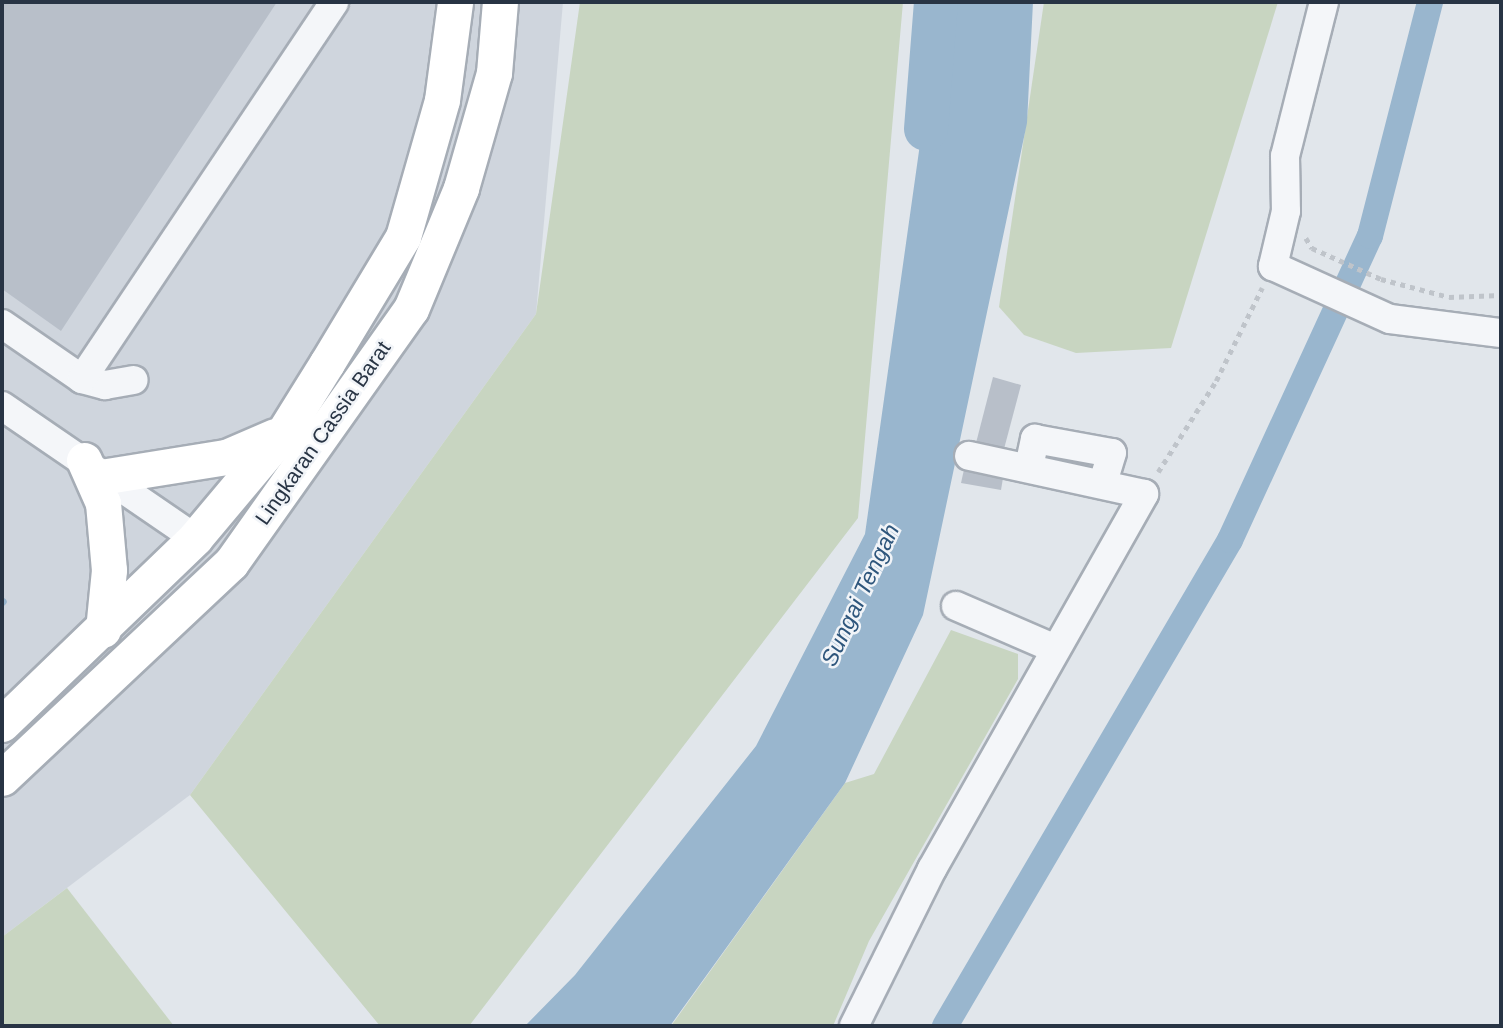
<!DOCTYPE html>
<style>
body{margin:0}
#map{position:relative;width:1503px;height:1028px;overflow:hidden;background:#e1e6eb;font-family:Helvetica,sans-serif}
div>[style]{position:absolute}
.built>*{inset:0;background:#cfd5dd}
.green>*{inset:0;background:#c8d5c1}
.water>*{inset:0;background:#99b6ce}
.stream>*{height:7px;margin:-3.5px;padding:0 3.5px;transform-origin:3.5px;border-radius:3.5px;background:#99b6ce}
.canal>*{height:26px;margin:-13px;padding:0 13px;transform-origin:13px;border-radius:13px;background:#99b6ce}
.river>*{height:44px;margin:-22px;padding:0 22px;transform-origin:22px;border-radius:22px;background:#99b6ce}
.building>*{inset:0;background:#b8bfc9}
.path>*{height:4.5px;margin-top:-2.25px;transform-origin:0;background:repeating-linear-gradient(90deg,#bfc4ca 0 5px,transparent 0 10px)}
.roads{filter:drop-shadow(2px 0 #a6adb6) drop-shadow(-2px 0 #a6adb6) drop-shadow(0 2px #a6adb6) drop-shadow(0 -2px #a6adb6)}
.minor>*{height:28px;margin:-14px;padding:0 14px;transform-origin:14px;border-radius:14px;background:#f4f6f9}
.major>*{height:35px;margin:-17.5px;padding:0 17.5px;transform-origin:17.5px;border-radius:17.5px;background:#fff}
span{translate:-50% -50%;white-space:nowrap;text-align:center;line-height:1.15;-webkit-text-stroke:5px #f1f4f8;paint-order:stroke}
.street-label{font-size:21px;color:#283444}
.water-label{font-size:23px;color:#2e567c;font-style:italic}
.frame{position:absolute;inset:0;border:4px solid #283444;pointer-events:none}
</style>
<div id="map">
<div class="built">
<div style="clip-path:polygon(2px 2px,563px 2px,536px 314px,190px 795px,2px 937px)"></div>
</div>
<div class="green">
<div style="clip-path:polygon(580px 2px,903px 2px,858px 518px,469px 1026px,380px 1026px,190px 795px,536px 314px)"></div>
<div style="clip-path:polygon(1044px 2px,1278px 2px,1171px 348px,1076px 353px,1024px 335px,999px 307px)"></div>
<div style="clip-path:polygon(951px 630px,1018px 654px,1018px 679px,869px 941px,833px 1026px,671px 1026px,845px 783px,874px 774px)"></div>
<div style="clip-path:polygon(67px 888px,174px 1026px,2px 1026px,2px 937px)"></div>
</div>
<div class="water">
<div style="clip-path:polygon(940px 2px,1033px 2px,1027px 123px,923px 615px,845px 783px,670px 1026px,525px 1026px,575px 975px,756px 746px,865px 534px)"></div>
</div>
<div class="stream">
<div style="left:2px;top:602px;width:1px;rotate:-45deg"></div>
</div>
<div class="canal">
<div style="left:945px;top:1026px;width:563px;rotate:-59.61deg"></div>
<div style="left:1230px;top:540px;width:335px;rotate:-65.3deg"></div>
<div style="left:1370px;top:236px;width:242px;rotate:-75.6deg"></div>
</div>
<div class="river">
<div style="left:926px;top:129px;width:127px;rotate:-85.5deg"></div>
</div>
<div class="building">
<div style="clip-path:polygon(2px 2px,277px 2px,61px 331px,2px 289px)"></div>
<div style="clip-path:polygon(993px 377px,1021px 385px,1004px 449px,976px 443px)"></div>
<div style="clip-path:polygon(965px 465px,1004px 472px,1001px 490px,961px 483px)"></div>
</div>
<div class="path">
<div style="left:1306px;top:238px;width:12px;rotate:59deg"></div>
<div style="left:1312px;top:248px;width:76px;rotate:24.2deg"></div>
<div style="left:1381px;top:279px;width:70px;rotate:14.8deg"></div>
<div style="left:1449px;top:297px;width:52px;rotate:-2.2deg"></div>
<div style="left:1158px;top:472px;width:108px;rotate:-57.5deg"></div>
<div style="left:1216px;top:381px;width:104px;rotate:-63.7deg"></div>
</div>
<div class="roads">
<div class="minor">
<div style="left:1324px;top:2px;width:159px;rotate:104.2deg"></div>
<div style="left:1285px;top:156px;width:55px;rotate:89deg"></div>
<div style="left:1286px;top:211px;width:57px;rotate:103.3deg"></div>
<div style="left:1273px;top:266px;width:128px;rotate:24.4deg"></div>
<div style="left:1390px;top:319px;width:112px;rotate:7.2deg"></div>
<div style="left:2px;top:324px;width:97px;rotate:34.5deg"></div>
<div style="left:82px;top:379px;width:24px;rotate:15deg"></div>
<div style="left:105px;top:385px;width:29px;rotate:-10deg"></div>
<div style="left:82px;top:379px;width:453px;rotate:-56.2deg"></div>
<div style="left:2px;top:406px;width:234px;rotate:34.4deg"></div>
<div style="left:1029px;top:467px;width:29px;rotate:-78deg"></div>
<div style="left:1035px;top:439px;width:78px;rotate:10.3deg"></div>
<div style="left:1112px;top:453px;width:30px;rotate:107deg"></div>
<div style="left:956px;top:606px;width:106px;rotate:23.4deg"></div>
<div style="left:854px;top:1026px;width:175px;rotate:-63.6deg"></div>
<div style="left:932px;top:869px;width:431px;rotate:-60.5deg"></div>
<div style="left:1144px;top:494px;width:179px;rotate:-167.7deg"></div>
</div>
<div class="major">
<div style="left:84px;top:460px;width:47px;rotate:66.2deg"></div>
<div style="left:103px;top:503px;width:67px;rotate:84.9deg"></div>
<div style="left:109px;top:570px;width:60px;rotate:95.7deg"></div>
<div style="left:107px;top:476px;width:121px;rotate:-9.1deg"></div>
<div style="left:226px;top:457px;width:53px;rotate:-23.2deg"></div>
<div style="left:2px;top:724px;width:268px;rotate:-43.9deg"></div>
<div style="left:195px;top:538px;width:138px;rotate:-50deg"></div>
<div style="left:284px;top:432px;width:81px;rotate:-58.1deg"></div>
<div style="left:327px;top:363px;width:147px;rotate:-58.9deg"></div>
<div style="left:403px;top:237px;width:142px;rotate:-74.1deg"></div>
<div style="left:442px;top:100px;width:99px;rotate:-82.4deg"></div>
<div style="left:2px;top:778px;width:314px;rotate:-43.2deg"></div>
<div style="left:231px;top:563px;width:311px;rotate:-54.7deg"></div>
<div style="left:411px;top:309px;width:131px;rotate:-67.5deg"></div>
<div style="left:461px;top:188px;width:120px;rotate:-74deg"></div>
<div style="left:494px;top:73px;width:71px;rotate:-85.2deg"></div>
</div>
</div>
<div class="street-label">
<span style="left:323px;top:433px;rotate:-55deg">Lingkaran Cassia Barat</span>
</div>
<div class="water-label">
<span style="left:860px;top:595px;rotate:-65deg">Sungai Tengah</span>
</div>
<div class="frame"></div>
</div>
